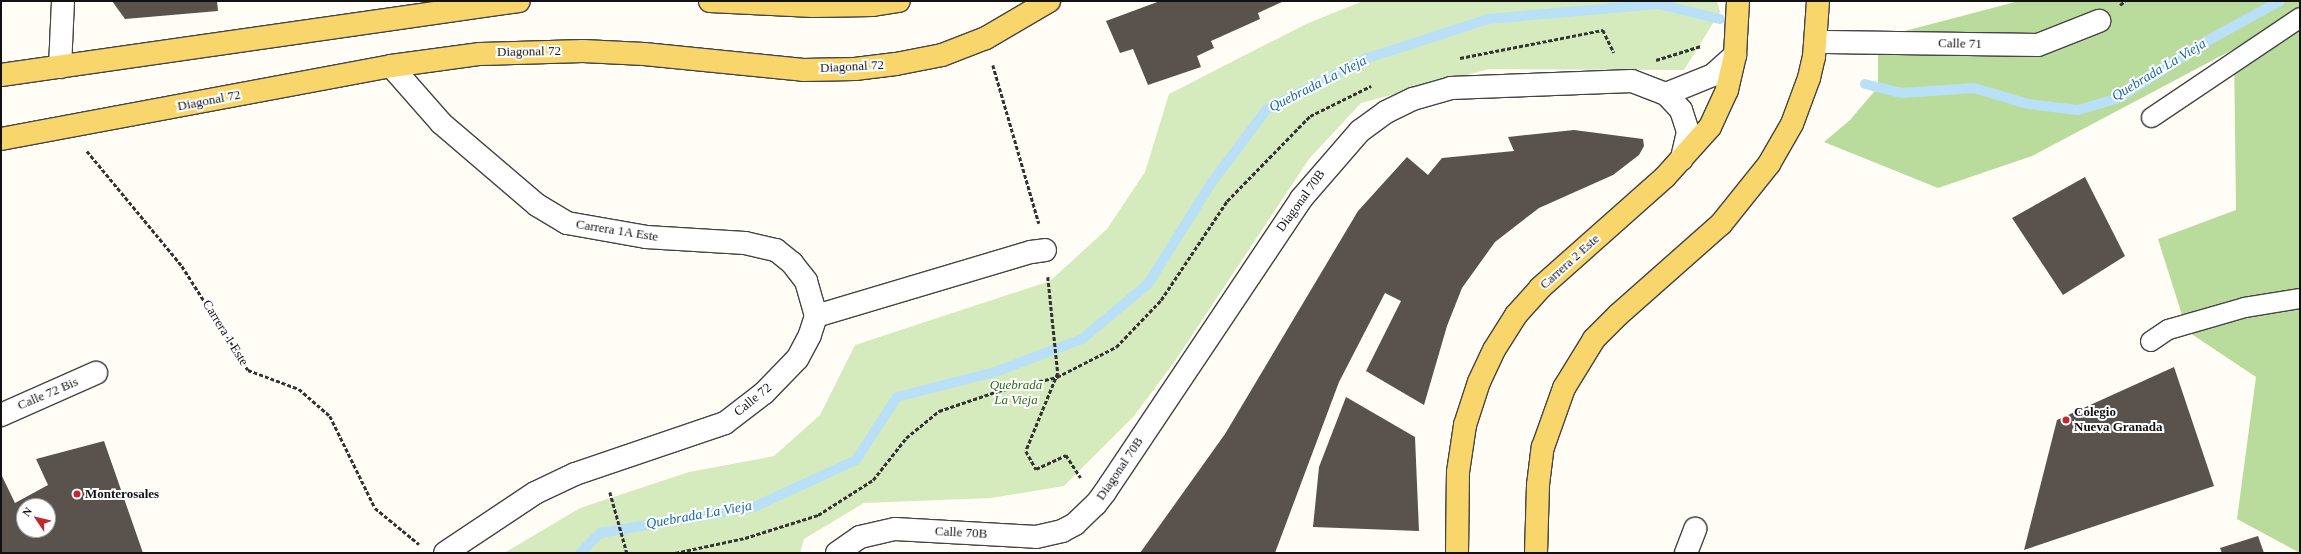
<!DOCTYPE html>
<style>
body{margin:0}
#map{position:relative;width:2301px;height:554px;overflow:hidden;background:#fffdf5;font-family:"Times New Roman",serif}
div>[style]{position:absolute}
.green>*{inset:0;background:#d5ebbd}
.forest>*{inset:0;background:#b9dc9c}
.stream>*{height:10px;margin:-5px;padding:0 5px;transform-origin:5px;border-radius:5px;background:#b9e0f7}
.building>*{inset:0;background:#5a524d}
.path>*{height:2.5px;margin-top:-1.25px;transform-origin:0;background:repeating-linear-gradient(90deg,#333 0 4px,transparent 0 6px)}
.roads{filter:drop-shadow(1px 0 #444) drop-shadow(-1px 0 #444) drop-shadow(0 1px #444) drop-shadow(0 -1px #444)}
.service>*{height:19px;margin:-9.5px;padding:0 9.5px;transform-origin:9.5px;border-radius:9.5px;background:#fff}
.minor>*{height:22px;margin:-11px;padding:0 11px;transform-origin:11px;border-radius:11px;background:#fff}
.tertiary>*{height:22px;margin:-11px;padding:0 11px;transform-origin:11px;border-radius:11px;background:#fff}
.primary>*{height:22px;margin:-11px;padding:0 11px;transform-origin:11px;border-radius:11px;background:#f9d66b}
.dots>*{width:11px;height:11px;translate:-50% -50%;box-sizing:border-box;border:2px solid #fff;border-radius:50%}
span{translate:-50% -50%;white-space:nowrap;text-align:center;line-height:1.15;-webkit-text-stroke:4px #fff;paint-order:stroke}
.street-label{font-size:13px;color:#111}
.park-label{font-size:13px;color:#2f6b1f;font-style:italic}
.poi-label{font-size:13px;color:#111;font-weight:700}
.left{translate:0 -50%;text-align:left}
.water-label{font-size:14px;color:#1768a6;font-style:italic}
.frame{position:absolute;inset:0;border:2px solid #111;pointer-events:none}
.north{position:absolute;left:16px;top:498px;width:40px;height:40px;box-sizing:border-box;background:#fff;border:1px solid #a0a0a0;border-radius:50%;rotate:305deg;font-size:11px;font-weight:700;line-height:16px;text-align:center;color:#111}
.north::after{content:'';display:block;margin:auto;width:14px;height:18px;background:#c4262e;clip-path:polygon(50% 0,100% 100%,50% 72%,0 100%)}
</style>
<div id="map">
<div class="green">
<div style="clip-path:polygon(1363px 1px,1717px 1px,1720px 12px,1684px 70px,1489px 69px,1361px 103px,1309px 159px,1175px 361px,1134px 416px,1064px 486px,991px 498px,864px 503px,804px 539px,800px 553px,504px 553px,580px 508px,689px 472px,774px 456px,820px 415px,855px 345px,1050px 281px,1107px 229px,1145px 172px,1169px 94px,1306px 24px)"></div>
</div>
<div class="forest">
<div style="clip-path:polygon(2019px 1px,2300px 1px,2300px 553px,2237px 519px,2256px 377px,2187px 331px,2158px 239px,2236px 210px,2234px 49px,2032px 156px,1938px 188px,1824px 142px,1850px 120px,1878px 87px,1878px 38px)"></div>
</div>
<div class="stream">
<div style="left:1865px;top:84px;width:38px;rotate:14deg"></div>
<div style="left:1902px;top:93px;width:72px;rotate:-4deg"></div>
<div style="left:1974px;top:88px;width:56px;rotate:16.5deg"></div>
<div style="left:2028px;top:104px;width:50px;rotate:6.8deg"></div>
<div style="left:2078px;top:110px;width:43px;rotate:-16.3deg"></div>
<div style="left:2119px;top:98px;width:105px;rotate:-32.9deg"></div>
<div style="left:2207px;top:41px;width:83px;rotate:-28.7deg"></div>
<div style="left:580px;top:553px;width:28px;rotate:-45deg"></div>
<div style="left:600px;top:533px;width:156px;rotate:-9.6deg"></div>
<div style="left:754px;top:507px;width:112px;rotate:-24.7deg"></div>
<div style="left:856px;top:460px;width:75px;rotate:-56.9deg"></div>
<div style="left:897px;top:397px;width:104px;rotate:-14.4deg"></div>
<div style="left:998px;top:371px;width:90px;rotate:-20.9deg"></div>
<div style="left:1082px;top:339px;width:86px;rotate:-39.8deg"></div>
<div style="left:1148px;top:284px;width:120px;rotate:-57.9deg"></div>
<div style="left:1212px;top:182px;width:90px;rotate:-53.1deg"></div>
<div style="left:1266px;top:110px;width:111px;rotate:-27.3deg"></div>
<div style="left:1365px;top:59px;width:129px;rotate:-18deg"></div>
<div style="left:1488px;top:19px;width:171px;rotate:-5deg"></div>
<div style="left:1658px;top:4px;width:64px;rotate:13.6deg"></div>
</div>
<div class="building">
<div style="clip-path:polygon(112px 1px,217px 1px,218px 11px,125px 19px)"></div>
<div style="clip-path:polygon(1160px 1px,1284px 1px,1258px 13px,1260px 19px,1211px 41px,1214px 48px,1197px 56px,1201px 67px,1148px 85px,1133px 49px,1120px 53px,1106px 21px)"></div>
<div style="clip-path:polygon(1574px 130px,1643px 139px,1644px 146px,1639px 155px,1613px 175px,1539px 208px,1495px 242px,1462px 288px,1447px 326px,1424px 405px,1366px 371px,1401px 301px,1385px 293px,1339px 382px,1275px 553px,1140px 553px,1225px 434px,1358px 211px,1407px 157px,1428px 175px,1442px 158px,1514px 151px,1508px 137px)"></div>
<div style="clip-path:polygon(2085px 177px,2125px 256px,2063px 295px,2012px 218px)"></div>
<div style="clip-path:polygon(2174px 367px,2214px 486px,2024px 550px,2057px 420px)"></div>
<div style="clip-path:polygon(1346px 397px,1415px 437px,1419px 531px,1313px 527px,1319px 467px)"></div>
<div style="clip-path:polygon(evenodd,104px 441px,143px 553px,1px 553px,1px 474px,15px 503px,48px 485px,36px 459px,104px 441px,24px 506px,48px 506px,48px 530px,24px 530px,24px 506px)"></div>
<div style="clip-path:polygon(2258px 536px,2264px 553px,2222px 553px,2220px 548px)"></div>
</div>
<div class="path">
<div style="left:2120px;top:5px;width:6px;rotate:-39deg"></div>
<div style="left:1460px;top:58px;width:146px;rotate:-11.1deg"></div>
<div style="left:1603px;top:30px;width:25px;rotate:64deg"></div>
<div style="left:1656px;top:60px;width:47px;rotate:-17.3deg"></div>
<div style="left:993px;top:65px;width:165px;rotate:73.8deg"></div>
<div style="left:87px;top:151px;width:149px;rotate:50.4deg"></div>
<div style="left:182px;top:266px;width:123px;rotate:57.6deg"></div>
<div style="left:248px;top:370px;width:54px;rotate:20.4deg"></div>
<div style="left:299px;top:389px;width:41px;rotate:41.1deg"></div>
<div style="left:330px;top:416px;width:102px;rotate:63.9deg"></div>
<div style="left:375px;top:508px;width:57px;rotate:39.3deg"></div>
<div style="left:1048px;top:277px;width:97px;rotate:84.1deg"></div>
<div style="left:1058px;top:373px;width:84px;rotate:112.3deg"></div>
<div style="left:1026px;top:451px;width:21px;rotate:61deg"></div>
<div style="left:1036px;top:469px;width:33px;rotate:-25deg"></div>
<div style="left:1066px;top:455px;width:27px;rotate:57deg"></div>
<div style="left:610px;top:492px;width:63px;rotate:74.4deg"></div>
<div style="left:675px;top:553px;width:72px;rotate:-12.1deg"></div>
<div style="left:745px;top:538px;width:77px;rotate:-17.5deg"></div>
<div style="left:818px;top:515px;width:65px;rotate:-32.5deg"></div>
<div style="left:873px;top:480px;width:53px;rotate:-51.8deg"></div>
<div style="left:906px;top:438px;width:43px;rotate:-39.3deg"></div>
<div style="left:939px;top:411px;width:62px;rotate:-18.7deg"></div>
<div style="left:998px;top:391px;width:61px;rotate:-13.3deg"></div>
<div style="left:1057px;top:377px;width:66px;rotate:-27deg"></div>
<div style="left:1116px;top:347px;width:65px;rotate:-46.2deg"></div>
<div style="left:1161px;top:300px;width:119px;rotate:-56.3deg"></div>
<div style="left:1227px;top:201px;width:119px;rotate:-45.7deg"></div>
<div style="left:1310px;top:116px;width:68px;rotate:-26.2deg"></div>
</div>
<div class="roads">
<div class="service">
<div style="left:2151px;top:117px;width:179px;rotate:-33.9deg"></div>
<div style="left:2150px;top:341px;width:22px;rotate:-34deg"></div>
<div style="left:2168px;top:329px;width:79px;rotate:-16.1deg"></div>
<div style="left:2244px;top:307px;width:57px;rotate:-9.1deg"></div>
</div>
<div class="minor">
<div style="left:1816px;top:39px;width:10px;rotate:17deg"></div>
<div style="left:1826px;top:42px;width:212px;rotate:0.8deg"></div>
<div style="left:2038px;top:45px;width:66px;rotate:-21.5deg"></div>
<div style="left:60px;top:67px;width:66px;rotate:-87.4deg"></div>
<div style="left:1666px;top:94px;width:51px;rotate:-22deg"></div>
<div style="left:1713px;top:75px;width:30px;rotate:-42deg"></div>
<div style="left:816px;top:316px;width:224px;rotate:-16.6deg"></div>
<div style="left:1031px;top:252px;width:14px;rotate:-8deg"></div>
<div style="left:1px;top:415px;width:104px;rotate:-23.9deg"></div>
<div style="left:837px;top:553px;width:28px;rotate:-35deg"></div>
<div style="left:860px;top:537px;width:36px;rotate:-13deg"></div>
<div style="left:895px;top:529px;width:141px;rotate:3.2deg"></div>
<div style="left:1036px;top:537px;width:27px;rotate:-13deg"></div>
<div style="left:1062px;top:531px;width:15px;rotate:-28deg"></div>
<div style="left:1075px;top:524px;width:29px;rotate:-44deg"></div>
<div style="left:1096px;top:504px;width:15px;rotate:-53deg"></div>
<div style="left:1105px;top:492px;width:353px;rotate:-56.2deg"></div>
<div style="left:1301px;top:199px;width:90px;rotate:-49.1deg"></div>
<div style="left:1360px;top:131px;width:32px;rotate:-36deg"></div>
<div style="left:1386px;top:112px;width:30px;rotate:-26deg"></div>
<div style="left:1413px;top:99px;width:40px;rotate:-16deg"></div>
<div style="left:1451px;top:88px;width:181px;rotate:-2.2deg"></div>
<div style="left:1632px;top:81px;width:36px;rotate:21deg"></div>
<div style="left:1666px;top:94px;width:22px;rotate:47deg"></div>
<div style="left:1681px;top:110px;width:23px;rotate:72deg"></div>
<div style="left:1688px;top:132px;width:28px;rotate:103deg"></div>
<div style="left:1686px;top:553px;width:26px;rotate:-69deg"></div>
</div>
<div class="tertiary">
<div style="left:391px;top:66px;width:76px;rotate:48.7deg"></div>
<div style="left:441px;top:123px;width:126px;rotate:40.5deg"></div>
<div style="left:537px;top:205px;width:35px;rotate:31deg"></div>
<div style="left:567px;top:223px;width:80px;rotate:10deg"></div>
<div style="left:646px;top:237px;width:99px;rotate:3.5deg"></div>
<div style="left:745px;top:243px;width:32px;rotate:13deg"></div>
<div style="left:776px;top:250px;width:21px;rotate:39deg"></div>
<div style="left:792px;top:263px;width:23px;rotate:52deg"></div>
<div style="left:806px;top:281px;width:36px;rotate:74deg"></div>
<div style="left:816px;top:316px;width:20px;rotate:108deg"></div>
<div style="left:810px;top:335px;width:27px;rotate:118deg"></div>
<div style="left:797px;top:359px;width:47px;rotate:134.1deg"></div>
<div style="left:764px;top:393px;width:49px;rotate:142.4deg"></div>
<div style="left:725px;top:423px;width:158px;rotate:161.2deg"></div>
<div style="left:575px;top:474px;width:44px;rotate:154.6deg"></div>
<div style="left:535px;top:493px;width:108px;rotate:146.3deg"></div>
</div>
<div class="primary">
<div style="left:710px;top:1px;width:103px;rotate:2.8deg"></div>
<div style="left:813px;top:6px;width:60px;rotate:-1deg"></div>
<div style="left:873px;top:5px;width:26px;rotate:-9deg"></div>
<div style="left:1px;top:75px;width:523px;rotate:-8.13deg"></div>
<div style="left:1px;top:139px;width:397px;rotate:-10.6deg"></div>
<div style="left:391px;top:66px;width:90px;rotate:-7.7deg"></div>
<div style="left:480px;top:54px;width:103px;rotate:-1.7deg"></div>
<div style="left:583px;top:51px;width:61px;rotate:2.8deg"></div>
<div style="left:644px;top:54px;width:160px;rotate:5.7deg"></div>
<div style="left:803px;top:70px;width:52px;rotate:-1.1deg"></div>
<div style="left:855px;top:69px;width:41px;rotate:-7deg"></div>
<div style="left:896px;top:64px;width:47px;rotate:-11.1deg"></div>
<div style="left:942px;top:55px;width:47px;rotate:-21.1deg"></div>
<div style="left:986px;top:38px;width:73px;rotate:-30.4deg"></div>
<div style="left:1457px;top:553px;width:81px;rotate:-89.3deg"></div>
<div style="left:1458px;top:472px;width:48px;rotate:-81.5deg"></div>
<div style="left:1465px;top:425px;width:45px;rotate:-72deg"></div>
<div style="left:1479px;top:382px;width:35px;rotate:-65deg"></div>
<div style="left:1494px;top:350px;width:41px;rotate:-57.8deg"></div>
<div style="left:1516px;top:315px;width:36px;rotate:-48deg"></div>
<div style="left:1540px;top:288px;width:167px;rotate:-41.6deg"></div>
<div style="left:1665px;top:177px;width:67px;rotate:-48deg"></div>
<div style="left:1710px;top:127px;width:41px;rotate:-65.3deg"></div>
<div style="left:1727px;top:90px;width:36px;rotate:-77deg"></div>
<div style="left:1735px;top:55px;width:54px;rotate:-86.8deg"></div>
<div style="left:1536px;top:553px;width:68px;rotate:-88.3deg"></div>
<div style="left:1538px;top:485px;width:38px;rotate:-83deg"></div>
<div style="left:1543px;top:447px;width:63px;rotate:-70.4deg"></div>
<div style="left:1564px;top:388px;width:57px;rotate:-58.5deg"></div>
<div style="left:1594px;top:339px;width:34px;rotate:-45deg"></div>
<div style="left:1618px;top:315px;width:137px;rotate:-41.5deg"></div>
<div style="left:1721px;top:224px;width:77px;rotate:-51.3deg"></div>
<div style="left:1769px;top:164px;width:46px;rotate:-60.1deg"></div>
<div style="left:1792px;top:124px;width:49px;rotate:-69.7deg"></div>
<div style="left:1809px;top:78px;width:22px;rotate:-77deg"></div>
<div style="left:1814px;top:57px;width:56px;rotate:-85.9deg"></div>
</div>
</div>
<div class="dots">
<div style="left:2066px;top:420px;background:#c4262e"></div>
<div style="left:77px;top:494px;background:#c4262e"></div>
</div>
<div class="street-label">
<span style="left:1960px;top:44px;rotate:1deg">Calle 71</span>
<span style="left:529px;top:52px;rotate:-1deg">Diagonal 72</span>
<span style="left:852px;top:67px;rotate:-3deg">Diagonal 72</span>
<span style="left:209px;top:101px;rotate:-11deg">Diagonal 72</span>
<span style="left:1301px;top:201px;rotate:-54deg">Diagonal 70B</span>
<span style="left:617px;top:231px;rotate:9deg">Carrera 1A Este</span>
<span style="left:1570px;top:262px;rotate:-42deg">Carrera 2 Este</span>
<span style="left:225px;top:333px;rotate:58deg">Carrera 1 Este</span>
<span style="left:48px;top:394px;rotate:-23deg">Calle 72 Bis</span>
<span style="left:753px;top:400px;rotate:-39deg">Calle 72</span>
<span style="left:1120px;top:469px;rotate:-56deg">Diagonal 70B</span>
<span style="left:961px;top:533px;rotate:3deg">Calle 70B</span>
</div>
<div class="park-label">
<span style="left:1016px;top:393px">Quebrada<br>La Vieja</span>
</div>
<div class="poi-label">
<span class="left" style="left:2074px;top:420px">Colegio<br>Nueva Granada</span>
<span class="left" style="left:85px;top:494px">Monterosales</span>
</div>
<div class="water-label">
<span style="left:2159px;top:70px;rotate:-31deg">Quebrada La Vieja</span>
<span style="left:1318px;top:84px;rotate:-27deg">Quebrada La Vieja</span>
<span style="left:699px;top:515px;rotate:-10deg">Quebrada La Vieja</span>
</div>
<div class="frame"></div>
<div class="north">N</div>
</div>
